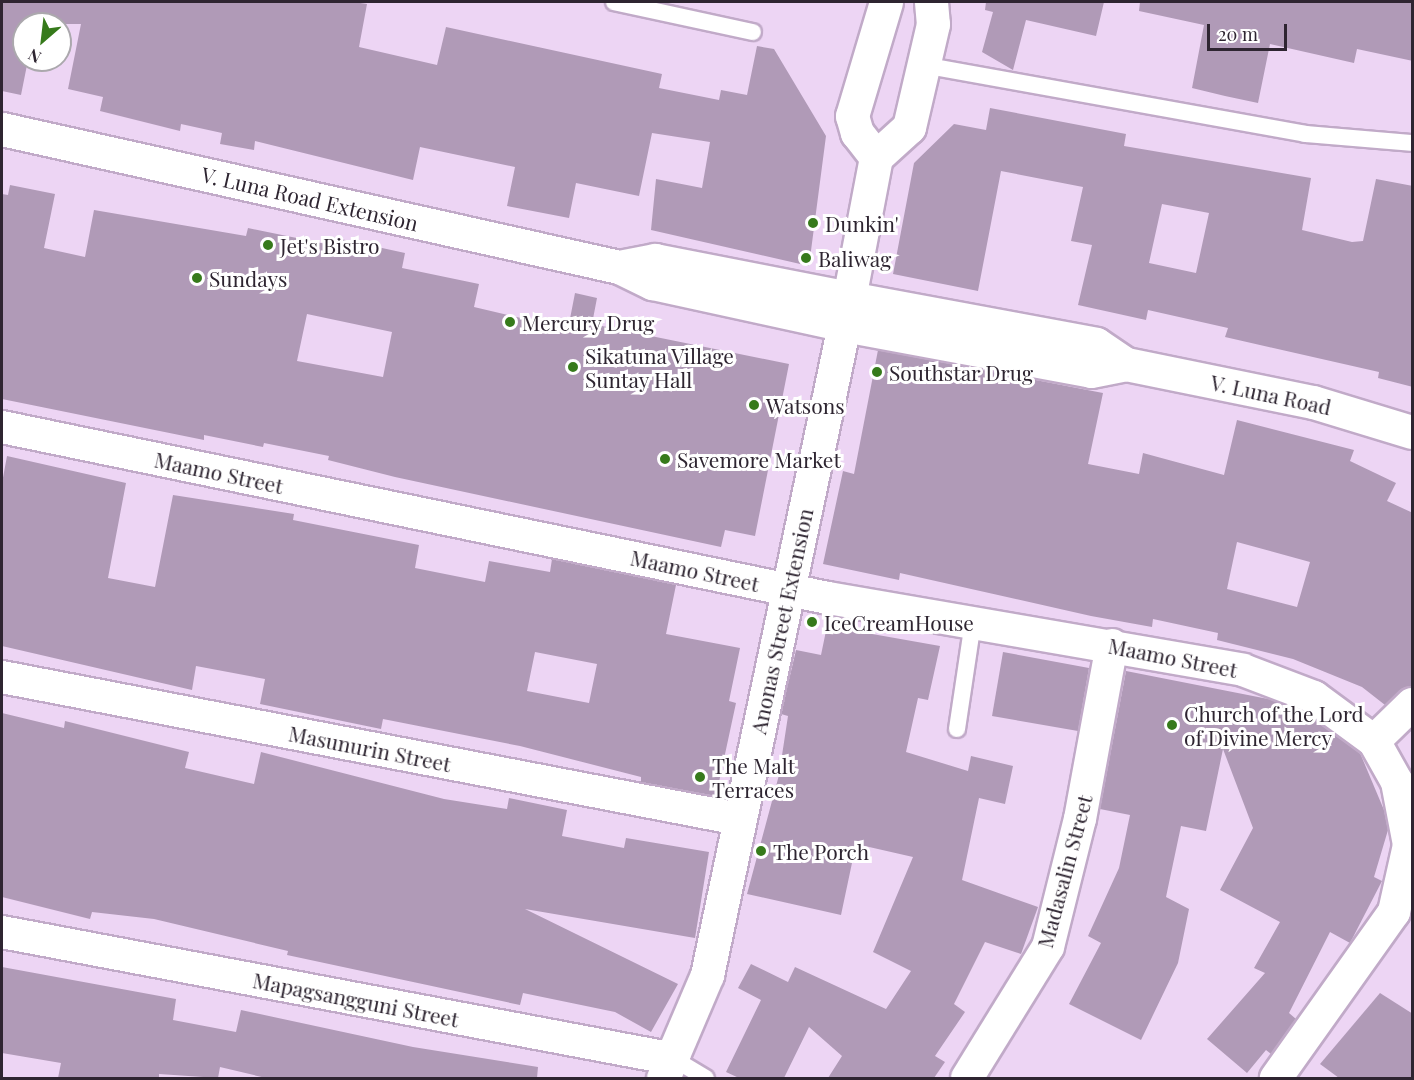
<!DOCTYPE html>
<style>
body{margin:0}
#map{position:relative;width:1414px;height:1080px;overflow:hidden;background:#edd5f4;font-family:"Playfair Display",serif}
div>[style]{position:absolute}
.building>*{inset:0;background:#b09ab7}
.roads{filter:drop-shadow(2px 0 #c1aac8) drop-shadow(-2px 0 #c1aac8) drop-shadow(0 2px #c1aac8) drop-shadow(0 -2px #c1aac8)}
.service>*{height:16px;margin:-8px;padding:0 8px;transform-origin:8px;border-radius:8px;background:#fff}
.minor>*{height:32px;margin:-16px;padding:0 16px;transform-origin:16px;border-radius:16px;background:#fff}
.tertiary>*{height:33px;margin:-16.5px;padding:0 16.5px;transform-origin:16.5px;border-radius:16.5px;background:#fff}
.secondary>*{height:33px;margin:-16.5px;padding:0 16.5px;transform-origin:16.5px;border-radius:16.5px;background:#fff}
.dots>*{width:16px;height:16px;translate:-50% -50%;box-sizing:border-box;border:3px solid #fff;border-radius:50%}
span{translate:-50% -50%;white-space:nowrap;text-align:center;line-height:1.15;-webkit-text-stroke:6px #fff;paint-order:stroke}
.street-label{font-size:21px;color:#2e2531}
.poi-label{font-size:21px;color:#2e2531}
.left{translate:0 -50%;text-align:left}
.frame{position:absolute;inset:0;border:3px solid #2e2531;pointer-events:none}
.north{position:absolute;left:12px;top:12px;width:60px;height:60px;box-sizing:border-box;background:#fff;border:2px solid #aba8ad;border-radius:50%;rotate:208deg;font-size:16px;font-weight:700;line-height:24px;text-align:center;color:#2e2531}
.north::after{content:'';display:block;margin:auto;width:21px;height:27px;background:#367a1b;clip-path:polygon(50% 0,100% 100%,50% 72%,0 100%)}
.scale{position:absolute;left:1207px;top:24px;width:80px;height:27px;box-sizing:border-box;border:3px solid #2e2531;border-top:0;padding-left:8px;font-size:18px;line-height:21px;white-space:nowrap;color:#2e2531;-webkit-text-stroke:4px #fff;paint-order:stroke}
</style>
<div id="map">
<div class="building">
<div style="clip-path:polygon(2px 2px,354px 2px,367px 4px,359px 47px,437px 65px,446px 27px,662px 74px,659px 88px,719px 100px,721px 90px,747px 95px,757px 46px,774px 49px,826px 136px,809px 266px,651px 230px,656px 179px,702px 188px,710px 142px,652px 133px,639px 196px,576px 183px,569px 218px,507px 206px,515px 167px,420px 147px,413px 180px,255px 141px,254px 150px,220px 144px,222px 133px,181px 124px,180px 131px,100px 111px,103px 97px,68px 89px,81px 24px,24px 24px,28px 60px,21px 95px,2px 91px)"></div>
<div style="clip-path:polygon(986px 2px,1104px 2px,1096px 36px,1026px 20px,1013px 70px,982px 52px,993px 12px,985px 10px)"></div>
<div style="clip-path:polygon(1140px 2px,1413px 2px,1413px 61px,1357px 49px,1354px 63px,1270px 44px,1258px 103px,1225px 96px,1192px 88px,1204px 25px,1139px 11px)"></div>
<div style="clip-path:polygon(evenodd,990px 108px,1126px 134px,1124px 146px,1311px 178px,1302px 230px,1352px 242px,1363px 241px,1376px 179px,1413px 186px,1413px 387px,1378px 378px,1379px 372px,1225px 337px,1228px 328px,1148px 310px,1146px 320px,1078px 305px,1092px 245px,1071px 241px,1083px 187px,1001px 171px,978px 291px,893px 274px,914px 163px,954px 124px,986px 130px,990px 108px,1162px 204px,1209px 213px,1196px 273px,1149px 263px,1162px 204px)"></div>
<div style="clip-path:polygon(evenodd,10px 185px,55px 194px,44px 248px,85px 257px,94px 210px,246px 236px,248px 228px,326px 244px,327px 236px,405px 253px,402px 268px,479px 284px,474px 307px,568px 329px,575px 293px,597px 298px,592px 324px,789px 364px,755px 536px,725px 530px,721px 547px,395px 477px,328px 460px,329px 456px,264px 443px,263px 447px,204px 435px,204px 440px,2px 399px,2px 194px,8px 195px,10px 185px,307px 314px,392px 332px,383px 377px,297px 361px,307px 314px)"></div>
<div style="clip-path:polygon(evenodd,878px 350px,1103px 393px,1088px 464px,1139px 474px,1143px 453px,1224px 475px,1237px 420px,1354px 450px,1350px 461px,1396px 483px,1387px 501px,1413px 513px,1413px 686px,1385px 705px,1362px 687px,1293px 659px,1217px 640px,1218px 633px,1153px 619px,1152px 627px,1091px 616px,900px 573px,899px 580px,823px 564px,843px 471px,854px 474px,878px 350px,1237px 542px,1310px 562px,1297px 607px,1227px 589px,1237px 542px)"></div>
<div style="clip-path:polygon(evenodd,7px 456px,126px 483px,108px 578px,155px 587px,173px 495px,294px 514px,293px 520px,419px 545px,415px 568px,485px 582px,489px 561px,550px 572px,552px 559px,676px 585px,666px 634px,740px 648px,729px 701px,736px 703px,716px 796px,641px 782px,641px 777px,520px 746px,383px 719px,381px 729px,260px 704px,265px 679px,196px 666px,192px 690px,2px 646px,2px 483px,7px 456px,535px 652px,597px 664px,589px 703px,527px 691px,535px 652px)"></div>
<div style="clip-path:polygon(827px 626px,940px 646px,928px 700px,918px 698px,906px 752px,968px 771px,971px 756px,1013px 766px,1005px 804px,979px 798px,962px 880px,1038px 907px,1021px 954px,985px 942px,954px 1004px,965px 1012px,935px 1056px,945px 1062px,934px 1078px,828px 1078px,842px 1056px,809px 1027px,784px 1078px,739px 1078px,726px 1072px,761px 1000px,738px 988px,751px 964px,788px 982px,795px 967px,886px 1009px,911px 971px,873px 952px,913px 857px,856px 844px,841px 915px,747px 894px,779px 775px,788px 716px,781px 714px,796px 650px,821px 655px)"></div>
<div style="clip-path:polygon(1003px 652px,1089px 668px,1078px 731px,992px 716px)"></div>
<div style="clip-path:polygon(1126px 671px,1273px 700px,1306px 714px,1360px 753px,1384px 810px,1388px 830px,1374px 877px,1382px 881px,1350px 943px,1330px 932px,1289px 1013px,1296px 1019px,1271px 1054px,1266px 1050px,1247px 1073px,1207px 1039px,1265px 973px,1254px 968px,1280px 922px,1220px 890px,1253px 828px,1223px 749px,1206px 831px,1181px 826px,1166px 897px,1189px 909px,1178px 963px,1141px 1040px,1069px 1004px,1101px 943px,1088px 936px,1119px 868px,1130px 815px,1100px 809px)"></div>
<div style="clip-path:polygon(2px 713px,64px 728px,65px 721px,189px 752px,185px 768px,254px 784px,261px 752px,444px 799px,507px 809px,509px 798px,567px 810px,562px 836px,624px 848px,626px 838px,709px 852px,695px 938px,525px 909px,678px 984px,651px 1032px,615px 1012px,523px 993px,520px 1005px,287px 955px,288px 951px,154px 919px,92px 912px,90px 919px,2px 897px)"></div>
<div style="clip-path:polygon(2px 967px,176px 999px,173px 1020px,236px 1032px,241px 1010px,413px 1047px,538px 1067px,537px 1078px,266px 1078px,220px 1067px,218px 1078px,159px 1074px,159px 1078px,58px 1078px,61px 1063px,2px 1053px)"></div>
<div style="clip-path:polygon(1380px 993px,1413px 1014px,1412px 1078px,1339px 1078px,1320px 1064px)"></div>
</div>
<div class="roads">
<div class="service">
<div style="left:614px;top:2px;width:142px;rotate:12.2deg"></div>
<div style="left:923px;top:65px;width:388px;rotate:10.2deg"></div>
<div style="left:1305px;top:134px;width:107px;rotate:4.8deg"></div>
<div style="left:957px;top:729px;width:108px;rotate:-81.5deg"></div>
<div style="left:674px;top:1059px;width:37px;rotate:31deg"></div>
</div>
<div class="minor">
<div style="left:2px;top:427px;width:844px;rotate:11.7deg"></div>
<div style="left:828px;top:598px;width:421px;rotate:9.8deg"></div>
<div style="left:1243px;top:670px;width:76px;rotate:20.8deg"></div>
<div style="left:1314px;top:697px;width:74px;rotate:36.3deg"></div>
<div style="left:1374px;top:741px;width:47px;rotate:60.7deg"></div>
<div style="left:1397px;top:782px;width:64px;rotate:79.2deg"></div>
<div style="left:1409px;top:845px;width:69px;rotate:102.6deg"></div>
<div style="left:1394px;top:912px;width:204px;rotate:125.4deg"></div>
<div style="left:2px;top:677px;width:751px;rotate:10.91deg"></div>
<div style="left:1374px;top:741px;width:53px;rotate:-44.2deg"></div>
<div style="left:2px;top:932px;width:684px;rotate:10.7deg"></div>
<div style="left:967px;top:1078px;width:154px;rotate:-58.3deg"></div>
<div style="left:1048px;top:947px;width:132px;rotate:-76deg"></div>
<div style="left:1080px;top:819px;width:177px;rotate:-79.6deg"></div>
</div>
<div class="tertiary">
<div style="left:2px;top:129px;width:632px;rotate:12.61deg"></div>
<div style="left:619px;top:267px;width:37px;rotate:26deg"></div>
<div style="left:652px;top:283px;width:197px;rotate:12.3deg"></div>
<div style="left:844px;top:325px;width:664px;rotate:101.9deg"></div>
<div style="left:707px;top:975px;width:112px;rotate:113.1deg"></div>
<div style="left:619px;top:267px;width:37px;rotate:-11deg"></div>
<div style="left:655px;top:260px;width:198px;rotate:11.1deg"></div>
</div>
<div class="secondary">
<div style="left:931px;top:2px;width:22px;rotate:85deg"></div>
<div style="left:933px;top:24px;width:106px;rotate:103.1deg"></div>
<div style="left:909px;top:127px;width:45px;rotate:137.7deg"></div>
<div style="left:876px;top:157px;width:171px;rotate:100.8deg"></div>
<div style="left:844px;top:325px;width:251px;rotate:10.5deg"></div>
<div style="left:1091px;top:371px;width:36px;rotate:-11deg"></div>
<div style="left:1126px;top:364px;width:191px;rotate:11.5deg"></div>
<div style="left:1313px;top:402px;width:103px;rotate:16.9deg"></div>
<div style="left:876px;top:157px;width:31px;rotate:-128deg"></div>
<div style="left:857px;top:133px;width:18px;rotate:-106deg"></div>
<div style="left:852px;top:116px;width:119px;rotate:-73.4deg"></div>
<div style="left:849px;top:298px;width:251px;rotate:10.5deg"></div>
<div style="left:1096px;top:344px;width:36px;rotate:34deg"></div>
</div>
</div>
<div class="dots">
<div style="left:813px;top:223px;background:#367a1b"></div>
<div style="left:268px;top:245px;background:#367a1b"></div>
<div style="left:806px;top:258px;background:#367a1b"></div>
<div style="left:197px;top:278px;background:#367a1b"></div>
<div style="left:510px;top:322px;background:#367a1b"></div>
<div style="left:573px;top:367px;background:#367a1b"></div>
<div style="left:877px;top:372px;background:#367a1b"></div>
<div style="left:754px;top:405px;background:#367a1b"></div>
<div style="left:665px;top:459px;background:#367a1b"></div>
<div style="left:812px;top:622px;background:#367a1b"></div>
<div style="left:1172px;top:725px;background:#367a1b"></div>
<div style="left:700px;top:777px;background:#367a1b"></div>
<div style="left:761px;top:851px;background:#367a1b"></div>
</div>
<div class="street-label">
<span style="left:310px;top:198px;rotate:13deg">V. Luna Road Extension</span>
<span style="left:1271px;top:394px;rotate:12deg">V. Luna Road</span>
<span style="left:219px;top:472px;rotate:12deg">Maamo Street</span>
<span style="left:695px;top:570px;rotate:12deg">Maamo Street</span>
<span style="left:781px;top:621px;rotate:-78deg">Anonas Street Extension</span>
<span style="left:1173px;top:657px;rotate:11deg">Maamo Street</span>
<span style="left:370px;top:748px;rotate:11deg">Masunurin Street</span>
<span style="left:1064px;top:871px;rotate:-75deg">Madasalin Street</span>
<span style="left:356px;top:999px;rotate:11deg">Mapagsangguni Street</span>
</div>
<div class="poi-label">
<span class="left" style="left:825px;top:223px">Dunkin'</span>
<span class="left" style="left:280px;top:245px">Jet's Bistro</span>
<span class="left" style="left:818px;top:258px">Baliwag</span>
<span class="left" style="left:209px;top:278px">Sundays</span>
<span class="left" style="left:522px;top:322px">Mercury Drug</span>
<span class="left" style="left:585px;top:367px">Sikatuna Village<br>Suntay Hall</span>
<span class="left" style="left:889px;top:372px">Southstar Drug</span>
<span class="left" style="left:766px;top:405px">Watsons</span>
<span class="left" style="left:677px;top:459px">Savemore Market</span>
<span class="left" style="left:824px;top:622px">IceCreamHouse</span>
<span class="left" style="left:1184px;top:725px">Church of the Lord<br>of Divine Mercy</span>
<span class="left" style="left:712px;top:777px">The Malt<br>Terraces</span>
<span class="left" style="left:773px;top:851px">The Porch</span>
</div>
<div class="frame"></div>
<div class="north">N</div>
<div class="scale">20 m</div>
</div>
